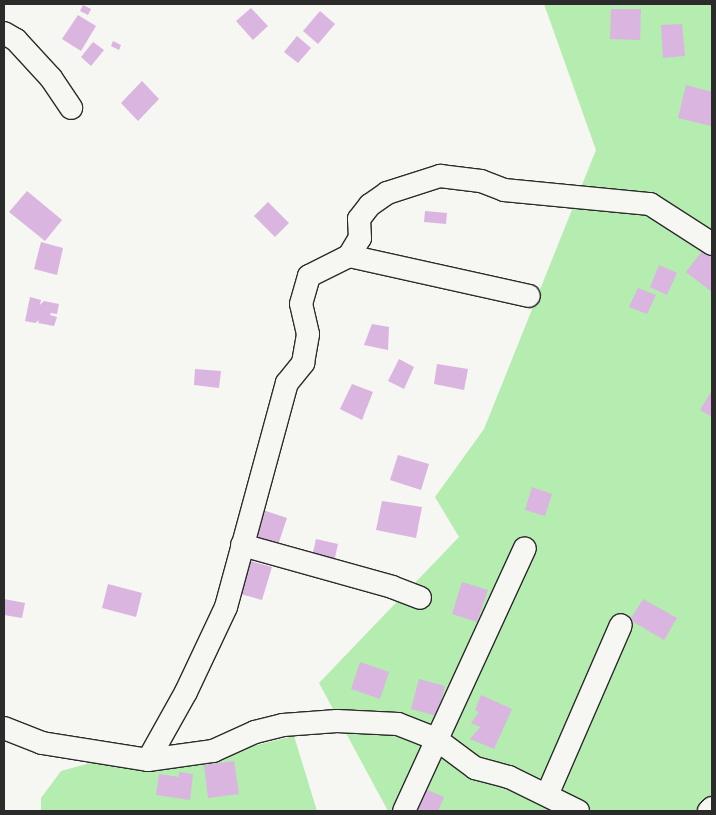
<!DOCTYPE html>
<style>
body{margin:0}
#map{position:relative;width:716px;height:815px;overflow:hidden;background:#f6f6f2;font-family:Dekko,sans-serif}
div>[style]{position:absolute}
.green>*{inset:0;background:#b5ecaf}
.building>*{inset:0;background:#d9b5e0}
.roads{filter:drop-shadow(1px 0 #2b2b2b) drop-shadow(-1px 0 #2b2b2b) drop-shadow(0 1px #2b2b2b) drop-shadow(0 -1px #2b2b2b)}
.minor>*{height:22px;margin:-11px;padding:0 11px;transform-origin:11px;border-radius:11px;background:#f6f6f2}
span{translate:-50% -50%;white-space:nowrap;text-align:center;line-height:1.15;-webkit-text-stroke:4px #f6f6f2;paint-order:stroke}
.frame{position:absolute;inset:0;border:5px solid #2b2b2b;pointer-events:none}
</style>
<div id="map">
<div class="green">
<div style="clip-path:polygon(544px 4px,712px 4px,712px 810px,388px 811px,319px 683px,459px 537px,435px 497px,484px 429px,596px 150px)"></div>
<div style="clip-path:polygon(294px 736px,317px 811px,41px 811px,41px 798px,61px 771px,94px 762px,195px 760px)"></div>
</div>
<div class="building">
<div style="clip-path:polygon(83px 5px,91px 9px,88px 15px,80px 11px)"></div>
<div style="clip-path:polygon(251px 8px,268px 26px,253px 40px,236px 21px)"></div>
<div style="clip-path:polygon(611px 9px,641px 9px,640px 40px,610px 39px)"></div>
<div style="clip-path:polygon(320px 11px,335px 24px,318px 44px,303px 31px)"></div>
<div style="clip-path:polygon(78px 15px,96px 26px,81px 51px,62px 39px)"></div>
<div style="clip-path:polygon(682px 24px,685px 56px,663px 58px,661px 25px)"></div>
<div style="clip-path:polygon(297px 36px,311px 48px,298px 63px,284px 52px)"></div>
<div style="clip-path:polygon(113px 41px,121px 45px,119px 50px,111px 46px)"></div>
<div style="clip-path:polygon(93px 42px,104px 50px,91px 66px,81px 57px)"></div>
<div style="clip-path:polygon(142px 81px,159px 99px,138px 121px,121px 103px)"></div>
<div style="clip-path:polygon(686px 85px,712px 92px,711px 126px,678px 118px)"></div>
<div style="clip-path:polygon(27px 191px,62px 220px,45px 241px,9px 212px)"></div>
<div style="clip-path:polygon(268px 202px,289px 223px,275px 237px,254px 216px)"></div>
<div style="clip-path:polygon(425px 211px,447px 213px,446px 224px,424px 222px)"></div>
<div style="clip-path:polygon(41px 242px,63px 248px,57px 275px,34px 269px)"></div>
<div style="clip-path:polygon(703px 250px,712px 257px,712px 292px,686px 272px)"></div>
<div style="clip-path:polygon(659px 265px,677px 273px,667px 295px,650px 287px)"></div>
<div style="clip-path:polygon(638px 288px,656px 295px,647px 314px,629px 307px)"></div>
<div style="clip-path:polygon(30px 297px,41px 300px,40px 305px,44px 301px,59px 304px,57px 314px,51px 313px,50px 315px,57px 317px,54px 326px,38px 323px,39px 320px,35px 323px,25px 321px)"></div>
<div style="clip-path:polygon(372px 324px,389px 327px,388px 350px,364px 345px)"></div>
<div style="clip-path:polygon(399px 359px,414px 367px,404px 389px,388px 381px)"></div>
<div style="clip-path:polygon(437px 364px,468px 369px,464px 390px,434px 384px)"></div>
<div style="clip-path:polygon(195px 369px,221px 371px,219px 388px,194px 385px)"></div>
<div style="clip-path:polygon(352px 384px,373px 392px,362px 420px,340px 409px)"></div>
<div style="clip-path:polygon(712px 390px,712px 417px,700px 410px)"></div>
<div style="clip-path:polygon(398px 455px,429px 464px,421px 490px,390px 480px)"></div>
<div style="clip-path:polygon(532px 487px,552px 494px,545px 516px,525px 510px)"></div>
<div style="clip-path:polygon(382px 501px,422px 507px,416px 538px,376px 530px)"></div>
<div style="clip-path:polygon(263px 510px,287px 518px,276px 551px,252px 543px)"></div>
<div style="clip-path:polygon(316px 539px,338px 544px,333px 566px,311px 561px)"></div>
<div style="clip-path:polygon(247px 560px,272px 567px,262px 600px,237px 593px)"></div>
<div style="clip-path:polygon(462px 582px,488px 590px,477px 622px,452px 614px)"></div>
<div style="clip-path:polygon(108px 584px,142px 593px,136px 617px,102px 608px)"></div>
<div style="clip-path:polygon(4px 599px,25px 603px,22px 618px,4px 615px)"></div>
<div style="clip-path:polygon(643px 599px,677px 618px,664px 640px,630px 620px)"></div>
<div style="clip-path:polygon(360px 662px,389px 672px,380px 699px,351px 689px)"></div>
<div style="clip-path:polygon(419px 679px,445px 686px,437px 716px,411px 709px)"></div>
<div style="clip-path:polygon(481px 695px,512px 709px,494px 749px,470px 739px,480px 727px,471px 723px,479px 712px,475px 710px)"></div>
<div style="clip-path:polygon(234px 761px,239px 794px,208px 798px,204px 765px)"></div>
<div style="clip-path:polygon(179px 772px,193px 774px,190px 800px,156px 795px,159px 774px,179px 777px)"></div>
<div style="clip-path:polygon(425px 789px,444px 797px,438px 811px,416px 811px)"></div>
</div>
<div class="roads">
<div class="minor">
<div style="left:4px;top:33px;width:14px;rotate:30deg"></div>
<div style="left:16px;top:40px;width:52px;rotate:47.4deg"></div>
<div style="left:51px;top:78px;width:36px;rotate:56deg"></div>
<div style="left:349px;top:256px;width:184px;rotate:12.5deg"></div>
<div style="left:242px;top:545px;width:156px;rotate:15.6deg"></div>
<div style="left:392px;top:587px;width:30px;rotate:21deg"></div>
<div style="left:4px;top:728px;width:41px;rotate:21.5deg"></div>
<div style="left:42px;top:743px;width:107px;rotate:9.1deg"></div>
<div style="left:148px;top:760px;width:66px;rotate:-7.9deg"></div>
<div style="left:213px;top:751px;width:46px;rotate:-24.3deg"></div>
<div style="left:255px;top:732px;width:29px;rotate:-14deg"></div>
<div style="left:283px;top:725px;width:54px;rotate:-4.2deg"></div>
<div style="left:337px;top:721px;width:61px;rotate:2.8deg"></div>
<div style="left:398px;top:724px;width:41px;rotate:21.5deg"></div>
<div style="left:436px;top:739px;width:49px;rotate:36.6deg"></div>
<div style="left:475px;top:768px;width:35px;rotate:15deg"></div>
<div style="left:509px;top:777px;width:77px;rotate:26.2deg"></div>
<div style="left:148px;top:760px;width:78px;rotate:-60.8deg"></div>
<div style="left:186px;top:692px;width:94px;rotate:-64.8deg"></div>
<div style="left:226px;top:607px;width:232px;rotate:-74.8deg"></div>
<div style="left:287px;top:383px;width:26px;rotate:-51deg"></div>
<div style="left:303px;top:363px;width:29px;rotate:-80deg"></div>
<div style="left:308px;top:334px;width:31px;rotate:-103deg"></div>
<div style="left:301px;top:304px;width:29px;rotate:-74deg"></div>
<div style="left:309px;top:276px;width:45px;rotate:-26.6deg"></div>
<div style="left:349px;top:256px;width:21px;rotate:-59deg"></div>
<div style="left:360px;top:238px;width:19px;rotate:-93deg"></div>
<div style="left:359px;top:219px;width:18px;rotate:-52deg"></div>
<div style="left:370px;top:205px;width:21px;rotate:-35deg"></div>
<div style="left:387px;top:193px;width:56px;rotate:-17.8deg"></div>
<div style="left:440px;top:176px;width:41px;rotate:7deg"></div>
<div style="left:481px;top:181px;width:25px;rotate:21deg"></div>
<div style="left:504px;top:190px;width:147px;rotate:5.5deg"></div>
<div style="left:650px;top:204px;width:74px;rotate:32.8deg"></div>
<div style="left:547px;top:795px;width:185px;rotate:-66.5deg"></div>
<div style="left:404px;top:811px;width:289px;rotate:-65.3deg"></div>
<div style="left:709px;top:811px;width:4px;rotate:-45deg"></div>
</div>
</div>
<div class="frame"></div>
</div>
